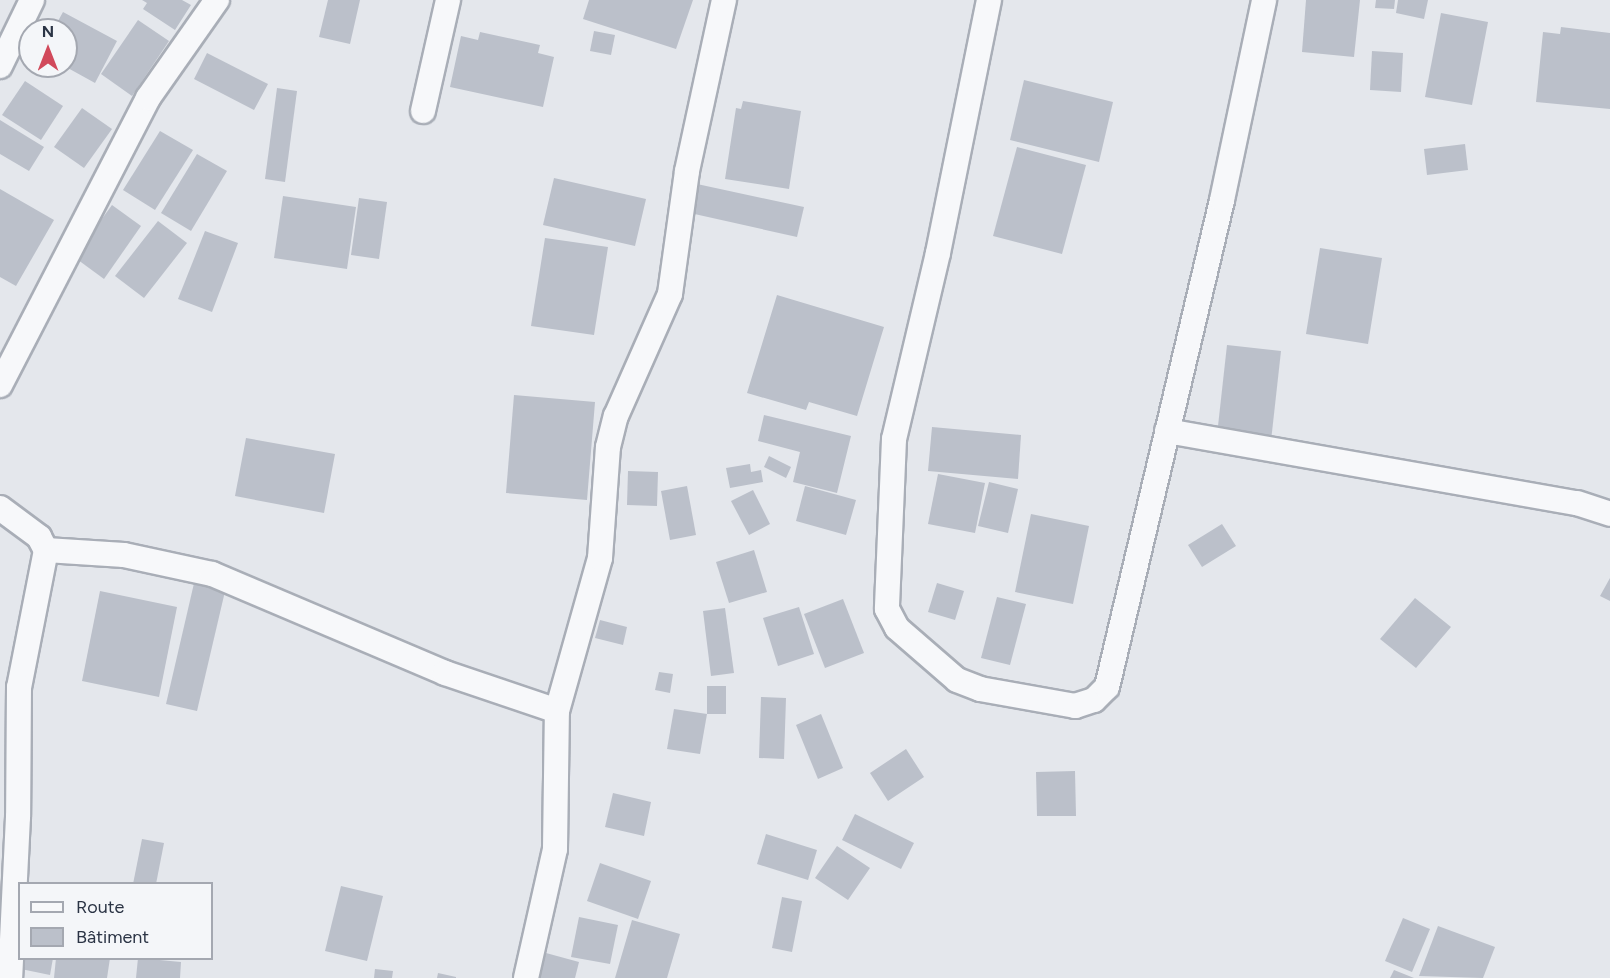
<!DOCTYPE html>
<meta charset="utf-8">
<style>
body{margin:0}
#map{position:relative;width:1610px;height:978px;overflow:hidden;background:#e4e7ec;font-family:Figtree,sans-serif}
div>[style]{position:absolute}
.building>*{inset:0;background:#bbc0ca}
.roads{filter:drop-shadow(2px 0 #a9aeb7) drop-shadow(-2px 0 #a9aeb7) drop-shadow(0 2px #a9aeb7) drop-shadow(0 -2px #a9aeb7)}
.minor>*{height:24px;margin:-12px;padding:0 12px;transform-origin:12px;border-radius:12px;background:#f7f8fa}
span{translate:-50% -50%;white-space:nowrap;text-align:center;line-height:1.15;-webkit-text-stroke:4.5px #f4f6f9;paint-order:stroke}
.legend{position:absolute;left:18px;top:882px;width:195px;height:78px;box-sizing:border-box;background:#f4f6f9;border:2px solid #a4a8b1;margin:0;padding:8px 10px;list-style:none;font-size:18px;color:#2b3445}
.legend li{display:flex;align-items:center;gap:12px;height:30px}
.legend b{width:30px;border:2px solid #a4a8b1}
.north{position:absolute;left:18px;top:18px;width:60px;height:60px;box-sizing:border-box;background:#f4f6f9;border:2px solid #a4a8b1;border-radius:50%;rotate:0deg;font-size:16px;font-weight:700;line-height:24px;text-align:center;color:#2b3445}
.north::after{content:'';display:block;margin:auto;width:21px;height:27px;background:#d1495b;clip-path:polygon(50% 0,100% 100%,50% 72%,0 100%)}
</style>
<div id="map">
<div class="building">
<div style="clip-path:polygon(142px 0,182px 0,191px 5px,175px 30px,143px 9px,147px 3px)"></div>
<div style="clip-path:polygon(328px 0,360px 0,350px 44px,319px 37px)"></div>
<div style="clip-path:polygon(589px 0,693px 0,676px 49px,583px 19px)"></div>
<div style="clip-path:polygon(1306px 0,1360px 0,1354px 57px,1302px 52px)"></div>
<div style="clip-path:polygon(1376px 0,1395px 0,1394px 9px,1375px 8px)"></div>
<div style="clip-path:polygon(1398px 0,1428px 0,1424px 19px,1396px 13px)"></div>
<div style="clip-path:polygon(63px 12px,117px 41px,95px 83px,66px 67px,66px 30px,53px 30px)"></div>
<div style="clip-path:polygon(1441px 13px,1488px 22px,1472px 105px,1425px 97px)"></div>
<div style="clip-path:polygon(138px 20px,169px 41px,132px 96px,101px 74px)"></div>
<div style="clip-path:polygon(1561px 27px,1610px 33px,1610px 109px,1536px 102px,1543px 32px,1560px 34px)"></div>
<div style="clip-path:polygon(594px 31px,615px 35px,611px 55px,590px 51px)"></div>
<div style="clip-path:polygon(480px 32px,540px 45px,538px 53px,554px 57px,543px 107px,450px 87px,461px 36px,478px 40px)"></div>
<div style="clip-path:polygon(1372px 51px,1403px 53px,1401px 92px,1370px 90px)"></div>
<div style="clip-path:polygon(207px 53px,268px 84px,254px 110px,194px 79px)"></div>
<div style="clip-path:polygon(1024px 80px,1113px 102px,1099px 162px,1010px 140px)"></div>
<div style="clip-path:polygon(25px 81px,63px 106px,41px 140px,2px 115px)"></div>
<div style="clip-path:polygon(277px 88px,297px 91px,285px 182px,265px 179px)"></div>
<div style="clip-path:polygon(743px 101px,801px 111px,789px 189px,725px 179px,736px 108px,741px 109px)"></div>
<div style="clip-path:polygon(82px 108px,112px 129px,84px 168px,54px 147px)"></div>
<div style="clip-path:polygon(0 120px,44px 147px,29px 171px,0 154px)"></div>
<div style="clip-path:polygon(160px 131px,193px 150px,155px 210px,123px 190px)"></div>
<div style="clip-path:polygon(1465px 144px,1468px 170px,1427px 175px,1424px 149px)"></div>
<div style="clip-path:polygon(1017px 147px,1086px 165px,1062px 254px,993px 236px)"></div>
<div style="clip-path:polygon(197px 154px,227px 171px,191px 231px,161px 213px)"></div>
<div style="clip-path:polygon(554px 178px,646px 199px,635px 246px,543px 225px)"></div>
<div style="clip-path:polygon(697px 184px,804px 207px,797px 237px,690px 213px)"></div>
<div style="clip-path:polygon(0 189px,54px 220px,16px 286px,0 277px)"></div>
<div style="clip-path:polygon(283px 196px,356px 207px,347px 269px,274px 258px)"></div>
<div style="clip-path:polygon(359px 198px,387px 202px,379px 259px,351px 255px)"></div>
<div style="clip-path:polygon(112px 205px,141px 226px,104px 279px,74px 257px)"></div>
<div style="clip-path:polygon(158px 221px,187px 243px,144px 298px,115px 276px)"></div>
<div style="clip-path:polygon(205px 231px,238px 243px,212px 312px,178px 299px)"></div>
<div style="clip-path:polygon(545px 238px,608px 247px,594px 335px,531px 326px)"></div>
<div style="clip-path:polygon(1320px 248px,1382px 258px,1368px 344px,1306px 334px)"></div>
<div style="clip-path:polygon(777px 295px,884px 327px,857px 416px,809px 402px,806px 410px,747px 393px)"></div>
<div style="clip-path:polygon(1227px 345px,1281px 351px,1271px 441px,1217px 435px)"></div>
<div style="clip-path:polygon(514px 395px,595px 402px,587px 500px,506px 493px)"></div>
<div style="clip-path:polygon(764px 415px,851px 436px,837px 493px,793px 482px,800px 452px,758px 441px)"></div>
<div style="clip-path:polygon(932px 427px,1021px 435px,1018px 479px,928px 471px)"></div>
<div style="clip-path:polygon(246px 438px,335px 454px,324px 513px,235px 496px)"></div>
<div style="clip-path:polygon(769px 456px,791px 467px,786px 478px,764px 467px)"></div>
<div style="clip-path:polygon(750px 464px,751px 472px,761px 470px,763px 482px,730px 488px,726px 468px)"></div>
<div style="clip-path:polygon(628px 471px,658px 472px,657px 506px,627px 505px)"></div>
<div style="clip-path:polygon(938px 474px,985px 483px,975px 533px,928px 524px)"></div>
<div style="clip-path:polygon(989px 482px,1018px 489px,1008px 533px,978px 526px)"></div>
<div style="clip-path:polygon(687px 486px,696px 535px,670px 540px,661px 491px)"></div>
<div style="clip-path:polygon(805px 486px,856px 500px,846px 535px,796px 521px)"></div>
<div style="clip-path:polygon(753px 490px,770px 524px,749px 535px,731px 501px)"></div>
<div style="clip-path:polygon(1031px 514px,1089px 526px,1073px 604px,1015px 592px)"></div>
<div style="clip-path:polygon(1222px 524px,1236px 546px,1202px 567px,1188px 545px)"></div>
<div style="clip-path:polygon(754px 550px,767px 592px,729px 603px,716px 562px)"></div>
<div style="clip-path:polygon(1610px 578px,1610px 601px,1600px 596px)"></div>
<div style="clip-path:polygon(195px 579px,226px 587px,197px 711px,166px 704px)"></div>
<div style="clip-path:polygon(937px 583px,964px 591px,955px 620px,928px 612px)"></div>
<div style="clip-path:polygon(100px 591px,177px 607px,159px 697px,82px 681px)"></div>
<div style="clip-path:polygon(997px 597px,1026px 604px,1010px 665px,981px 658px)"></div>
<div style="clip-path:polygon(1415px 598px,1451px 627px,1416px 668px,1380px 639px)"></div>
<div style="clip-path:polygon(843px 599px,864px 653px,825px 668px,804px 614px)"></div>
<div style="clip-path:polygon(799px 607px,814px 654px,778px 666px,763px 618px)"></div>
<div style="clip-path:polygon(725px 608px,734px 673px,711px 676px,703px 611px)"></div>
<div style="clip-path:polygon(600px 620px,627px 627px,623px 645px,595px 638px)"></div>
<div style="clip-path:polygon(659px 672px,673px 674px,670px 693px,655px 690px)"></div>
<div style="clip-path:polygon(707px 686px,726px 686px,726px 714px,707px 714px)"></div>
<div style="clip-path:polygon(761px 697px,786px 698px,784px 759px,759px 758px)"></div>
<div style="clip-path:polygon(674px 709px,707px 714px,700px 754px,667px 749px)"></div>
<div style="clip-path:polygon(821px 714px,843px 768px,818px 779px,796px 725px)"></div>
<div style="clip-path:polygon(906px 749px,924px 777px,888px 801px,870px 773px)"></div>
<div style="clip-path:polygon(1075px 771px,1076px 816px,1037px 816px,1036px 772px)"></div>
<div style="clip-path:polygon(613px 793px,651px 802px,644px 836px,605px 827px)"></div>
<div style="clip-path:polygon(855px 814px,914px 843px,901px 869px,842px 840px)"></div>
<div style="clip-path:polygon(766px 834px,817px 850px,808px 880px,757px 864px)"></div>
<div style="clip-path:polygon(142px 839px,164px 843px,156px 884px,133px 884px)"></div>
<div style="clip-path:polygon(837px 846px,870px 868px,848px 900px,815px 878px)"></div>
<div style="clip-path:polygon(600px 863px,651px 881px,638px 919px,587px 901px)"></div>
<div style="clip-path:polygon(341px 886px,383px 896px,367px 961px,325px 951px)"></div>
<div style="clip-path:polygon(782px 897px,802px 901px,792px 952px,772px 948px)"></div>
<div style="clip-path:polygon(579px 917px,618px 925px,610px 964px,571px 957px)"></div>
<div style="clip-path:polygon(1403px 918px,1430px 929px,1412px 972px,1385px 961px)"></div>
<div style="clip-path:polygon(632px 920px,680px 934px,667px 978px,615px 978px)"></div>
<div style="clip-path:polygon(1438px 926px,1495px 947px,1483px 978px,1419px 976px)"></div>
<div style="clip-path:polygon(546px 953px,579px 962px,575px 978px,539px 978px)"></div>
<div style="clip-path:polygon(20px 958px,53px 958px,50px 975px,16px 968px)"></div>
<div style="clip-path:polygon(56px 958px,110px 958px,107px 978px,54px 978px)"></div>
<div style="clip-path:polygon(138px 958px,181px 962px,180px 978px,136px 978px)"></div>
<div style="clip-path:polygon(375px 969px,393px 971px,392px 978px,374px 978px)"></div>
<div style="clip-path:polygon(1394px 970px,1414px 978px,1390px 978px)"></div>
<div style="clip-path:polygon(438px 973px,456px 977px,456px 978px,437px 978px)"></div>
</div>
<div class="roads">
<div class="minor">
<div style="left:989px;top:0;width:258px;rotate:101.4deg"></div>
<div style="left:938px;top:253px;width:191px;rotate:103.3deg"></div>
<div style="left:894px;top:439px;width:170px;rotate:92.4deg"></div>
<div style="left:887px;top:609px;width:21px;rotate:62deg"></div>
<div style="left:897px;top:628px;width:79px;rotate:40.9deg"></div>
<div style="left:957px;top:680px;width:25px;rotate:21deg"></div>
<div style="left:980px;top:689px;width:97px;rotate:10.1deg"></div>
<div style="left:1075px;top:706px;width:20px;rotate:-18deg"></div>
<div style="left:1094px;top:700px;width:18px;rotate:-45deg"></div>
<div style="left:1107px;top:687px;width:500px;rotate:-76.71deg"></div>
<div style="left:1222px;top:200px;width:204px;rotate:-78.1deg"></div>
<div style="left:0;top:66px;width:73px;rotate:-64.1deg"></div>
<div style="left:423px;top:111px;width:114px;rotate:-77.3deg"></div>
<div style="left:0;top:385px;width:323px;rotate:-62.7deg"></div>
<div style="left:148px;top:98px;width:120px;rotate:-54.9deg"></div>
<div style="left:1167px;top:431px;width:416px;rotate:10deg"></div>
<div style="left:1577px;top:503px;width:35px;rotate:18deg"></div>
<div style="left:0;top:508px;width:49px;rotate:36.6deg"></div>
<div style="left:39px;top:537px;width:15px;rotate:62deg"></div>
<div style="left:46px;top:550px;width:140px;rotate:101.1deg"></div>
<div style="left:19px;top:687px;width:130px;rotate:90.4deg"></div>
<div style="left:18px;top:817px;width:161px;rotate:92.8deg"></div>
<div style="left:46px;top:550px;width:78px;rotate:3.7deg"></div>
<div style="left:124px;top:555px;width:90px;rotate:12.2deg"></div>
<div style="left:212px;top:574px;width:253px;rotate:23deg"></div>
<div style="left:445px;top:673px;width:118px;rotate:18.7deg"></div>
<div style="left:526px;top:978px;width:132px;rotate:-77.3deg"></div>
<div style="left:555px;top:849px;width:138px;rotate:-89.2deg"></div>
<div style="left:557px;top:711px;width:159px;rotate:-74.3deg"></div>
<div style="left:600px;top:558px;width:111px;rotate:-85.9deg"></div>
<div style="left:608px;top:447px;width:32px;rotate:-76deg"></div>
<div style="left:616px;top:416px;width:133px;rotate:-66.1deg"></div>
<div style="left:670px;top:294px;width:124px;rotate:-82.1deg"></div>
<div style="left:687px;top:171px;width:175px;rotate:-77.8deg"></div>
</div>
</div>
<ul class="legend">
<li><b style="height:8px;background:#f7f8fa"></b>Route</li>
<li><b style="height:16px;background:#bbc0ca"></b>Bâtiment</li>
</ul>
<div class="north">N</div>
</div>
